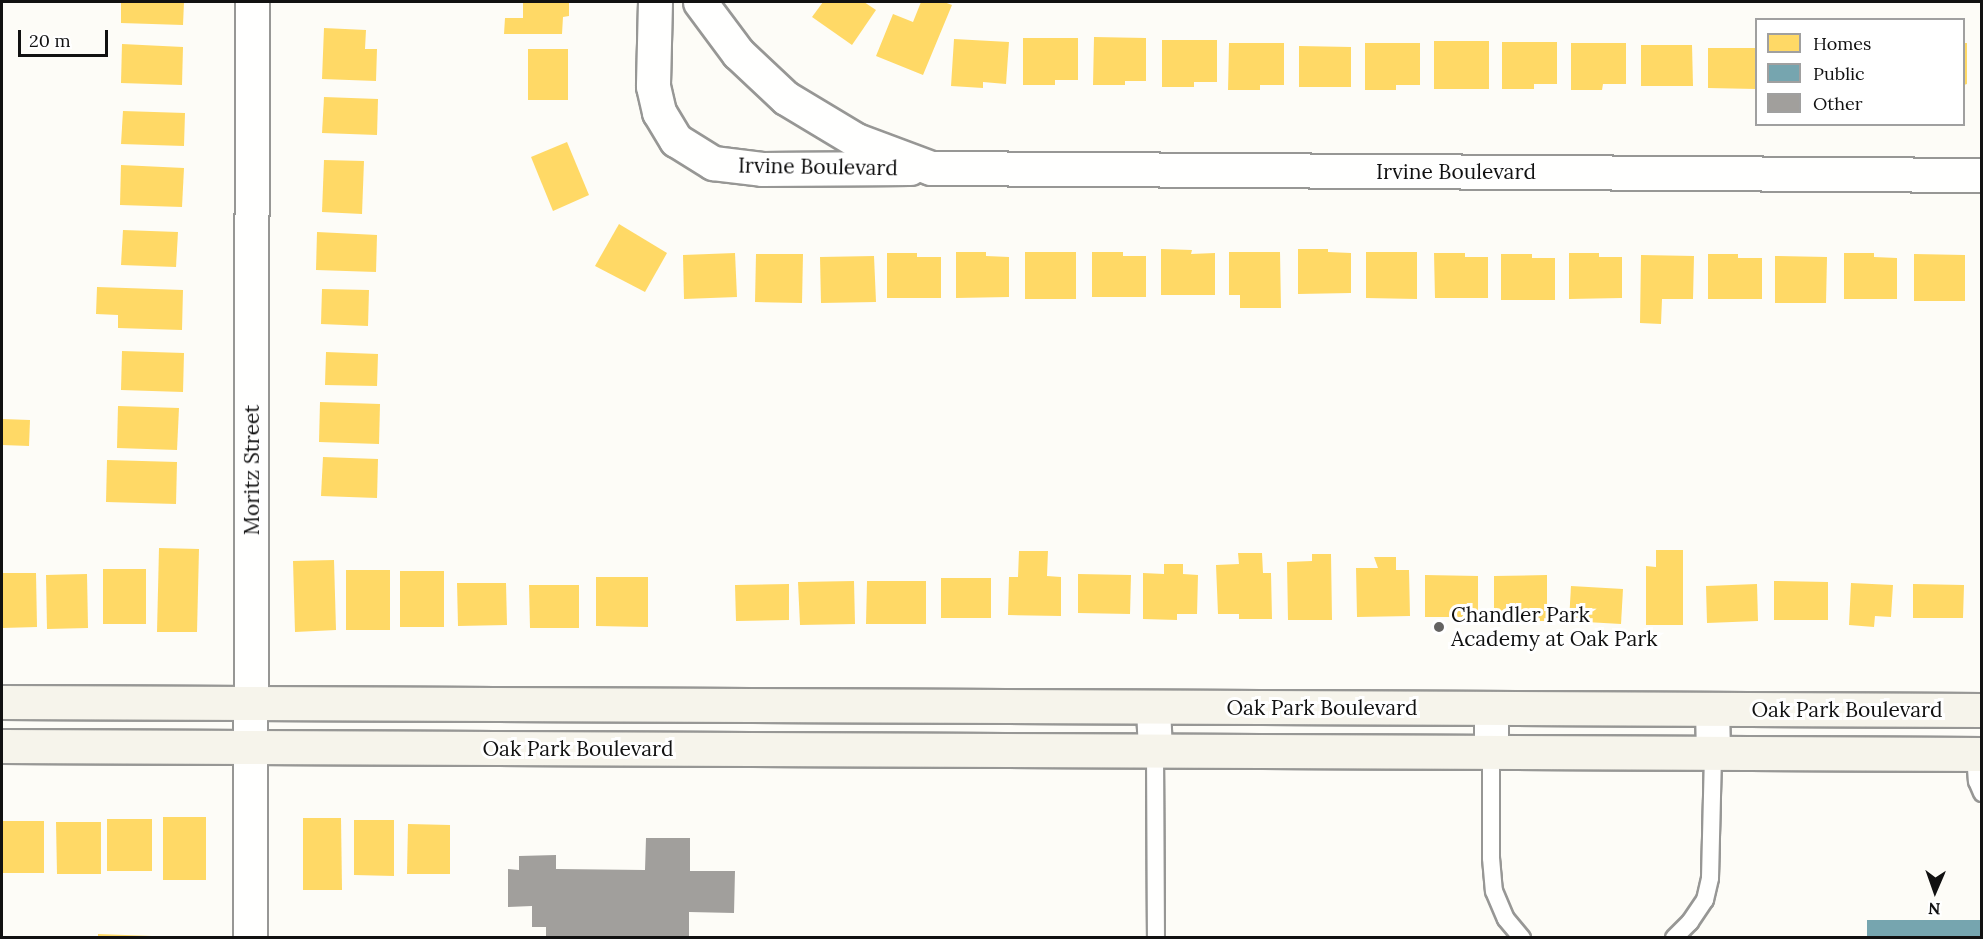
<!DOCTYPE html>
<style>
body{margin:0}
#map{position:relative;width:1983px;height:939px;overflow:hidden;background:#fdfcf7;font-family:Lora,serif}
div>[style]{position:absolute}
.homes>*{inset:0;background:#ffd966}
.public>*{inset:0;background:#76a5af}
.building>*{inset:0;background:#a19f9c}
.roads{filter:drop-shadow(2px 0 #979795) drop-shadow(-2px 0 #979795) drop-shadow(0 2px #979795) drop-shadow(0 -2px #979795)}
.lane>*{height:16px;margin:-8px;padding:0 8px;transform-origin:8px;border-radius:8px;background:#fffffe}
.street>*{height:33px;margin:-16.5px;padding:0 16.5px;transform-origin:16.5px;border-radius:16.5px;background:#fffffe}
.secondary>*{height:33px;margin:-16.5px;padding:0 16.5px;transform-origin:16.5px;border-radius:16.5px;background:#f6f4eb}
.dots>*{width:16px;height:16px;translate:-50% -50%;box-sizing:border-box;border:3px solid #fff;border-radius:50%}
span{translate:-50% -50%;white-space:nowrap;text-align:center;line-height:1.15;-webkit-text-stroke:6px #fff;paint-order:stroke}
.street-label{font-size:21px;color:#111}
.poi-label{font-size:21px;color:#111}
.left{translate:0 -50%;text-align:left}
.frame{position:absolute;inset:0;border:3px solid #111;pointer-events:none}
.legend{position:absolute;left:1755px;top:18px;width:210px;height:108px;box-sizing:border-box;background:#fff;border:2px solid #a0a0a0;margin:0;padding:8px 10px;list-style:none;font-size:18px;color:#111}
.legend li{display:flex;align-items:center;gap:12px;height:30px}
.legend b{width:30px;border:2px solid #a0a0a0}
.north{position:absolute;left:1905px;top:861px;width:60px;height:60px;-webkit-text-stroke:4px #fff;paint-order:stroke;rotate:182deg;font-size:16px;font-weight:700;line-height:24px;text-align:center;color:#111}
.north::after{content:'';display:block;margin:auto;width:21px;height:27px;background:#111;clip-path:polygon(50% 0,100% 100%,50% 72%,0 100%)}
.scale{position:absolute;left:18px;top:30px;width:90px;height:27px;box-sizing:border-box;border:3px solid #111;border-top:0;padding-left:8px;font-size:18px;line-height:21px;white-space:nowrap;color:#111;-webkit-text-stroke:4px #fff;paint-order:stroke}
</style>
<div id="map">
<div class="homes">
<div style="clip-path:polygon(121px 2px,184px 2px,183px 25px,121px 23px)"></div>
<div style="clip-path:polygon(523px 2px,569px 2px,569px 16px,563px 17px,562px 34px,504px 34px,505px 18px,523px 18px)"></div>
<div style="clip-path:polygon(823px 2px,864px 2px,876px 10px,852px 45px,812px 17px)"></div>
<div style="clip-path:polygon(921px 2px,944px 2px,952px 5px,923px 75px,876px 56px,893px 14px,913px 22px)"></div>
<div style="clip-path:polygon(324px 28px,366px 30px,365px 49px,377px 49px,376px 81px,322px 79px)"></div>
<div style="clip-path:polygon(1094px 37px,1146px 38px,1146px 81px,1125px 81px,1125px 85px,1093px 85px)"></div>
<div style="clip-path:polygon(1023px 38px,1078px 38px,1078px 80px,1055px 80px,1055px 85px,1023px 85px)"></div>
<div style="clip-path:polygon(954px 39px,1009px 42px,1006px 84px,983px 82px,983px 88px,951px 86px)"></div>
<div style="clip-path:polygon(1162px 40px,1217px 40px,1217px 82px,1194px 82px,1194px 87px,1162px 87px)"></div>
<div style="clip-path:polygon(1434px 41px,1489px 41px,1489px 89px,1434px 89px)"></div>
<div style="clip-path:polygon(1502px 42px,1557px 42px,1557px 84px,1534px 84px,1534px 89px,1502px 89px)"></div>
<div style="clip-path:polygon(1229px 43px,1284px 43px,1284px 85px,1260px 85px,1260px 90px,1228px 90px)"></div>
<div style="clip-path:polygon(1365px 43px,1420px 43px,1420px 85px,1396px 85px,1396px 90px,1365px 90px)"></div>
<div style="clip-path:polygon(1571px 43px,1626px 43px,1626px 84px,1603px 84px,1602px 90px,1571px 90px)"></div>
<div style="clip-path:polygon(1964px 43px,1967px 43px,1967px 84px,1964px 85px)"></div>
<div style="clip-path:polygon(122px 44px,183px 47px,182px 85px,121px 83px)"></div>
<div style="clip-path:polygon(1641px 45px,1692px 45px,1693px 86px,1641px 86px)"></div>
<div style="clip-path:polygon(1299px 46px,1351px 47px,1351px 87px,1299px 87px)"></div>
<div style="clip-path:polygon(1708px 48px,1756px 48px,1756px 89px,1708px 88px)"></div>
<div style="clip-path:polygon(528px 49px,568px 49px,568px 100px,528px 100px)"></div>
<div style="clip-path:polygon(324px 97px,378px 99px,377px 135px,322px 133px)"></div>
<div style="clip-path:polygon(123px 111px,185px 113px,184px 146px,121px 144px)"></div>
<div style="clip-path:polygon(567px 142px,589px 195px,553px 211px,531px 157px)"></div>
<div style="clip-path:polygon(324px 160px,364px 161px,362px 214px,322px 212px)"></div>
<div style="clip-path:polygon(121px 165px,184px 168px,182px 207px,120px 205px)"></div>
<div style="clip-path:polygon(619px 224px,667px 253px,645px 292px,595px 266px)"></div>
<div style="clip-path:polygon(123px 230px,178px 232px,176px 267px,121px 265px)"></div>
<div style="clip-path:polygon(317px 232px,377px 235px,376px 272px,316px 270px)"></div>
<div style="clip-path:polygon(1161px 249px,1192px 250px,1191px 254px,1215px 253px,1215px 295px,1161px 295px)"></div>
<div style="clip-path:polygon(1298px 249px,1328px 249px,1328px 252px,1351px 253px,1351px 293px,1298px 294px)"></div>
<div style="clip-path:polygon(956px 252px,986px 252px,986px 256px,1009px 257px,1009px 297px,956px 298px)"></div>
<div style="clip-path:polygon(1025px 252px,1076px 252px,1076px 299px,1025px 299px)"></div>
<div style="clip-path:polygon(1092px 252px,1123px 252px,1123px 256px,1146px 256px,1146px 297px,1092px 297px)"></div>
<div style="clip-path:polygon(1229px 252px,1280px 252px,1281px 308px,1240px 308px,1240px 295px,1229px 295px)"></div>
<div style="clip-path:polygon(1366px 252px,1417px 252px,1417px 299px,1366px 298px)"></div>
<div style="clip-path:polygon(735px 253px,737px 297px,684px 299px,683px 255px)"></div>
<div style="clip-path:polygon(887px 253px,917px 253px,917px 257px,941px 257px,941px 298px,887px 298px)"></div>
<div style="clip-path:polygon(1434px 253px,1465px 253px,1465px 257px,1488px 257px,1488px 298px,1435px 298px)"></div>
<div style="clip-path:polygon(1569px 253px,1599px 253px,1599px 257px,1622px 257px,1622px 298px,1569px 299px)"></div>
<div style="clip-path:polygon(1844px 253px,1874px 253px,1874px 257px,1897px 258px,1897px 299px,1844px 299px)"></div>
<div style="clip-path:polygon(756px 254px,803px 254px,802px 303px,755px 302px)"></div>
<div style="clip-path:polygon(1501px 254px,1532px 254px,1532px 258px,1555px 258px,1555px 300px,1501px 300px)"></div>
<div style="clip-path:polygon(1708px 254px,1738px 254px,1738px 258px,1762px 258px,1762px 299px,1708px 299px)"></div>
<div style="clip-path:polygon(1914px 254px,1965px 255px,1965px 301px,1914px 301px)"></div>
<div style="clip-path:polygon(1641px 255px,1694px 256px,1693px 299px,1662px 299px,1661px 324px,1640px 323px)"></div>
<div style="clip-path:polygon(874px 256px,876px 302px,821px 303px,820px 257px)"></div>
<div style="clip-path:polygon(1775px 256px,1827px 257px,1826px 303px,1775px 303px)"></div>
<div style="clip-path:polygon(97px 287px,183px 290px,182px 330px,118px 328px,118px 315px,96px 314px)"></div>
<div style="clip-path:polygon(322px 289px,369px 290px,368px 326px,321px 324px)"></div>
<div style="clip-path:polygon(122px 351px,184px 353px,183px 392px,121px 390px)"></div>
<div style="clip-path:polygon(326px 352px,378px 354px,377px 386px,325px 385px)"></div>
<div style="clip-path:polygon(320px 402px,380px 404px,379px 444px,319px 442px)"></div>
<div style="clip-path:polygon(118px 406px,179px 408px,177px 450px,117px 448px)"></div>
<div style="clip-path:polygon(2px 419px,30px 420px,29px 446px,2px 445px)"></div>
<div style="clip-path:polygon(323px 457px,378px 459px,377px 498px,321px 496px)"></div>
<div style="clip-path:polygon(107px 460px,177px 462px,176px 504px,106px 502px)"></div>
<div style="clip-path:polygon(159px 548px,199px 549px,197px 632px,157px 632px)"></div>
<div style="clip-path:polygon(1656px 550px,1683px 550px,1683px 625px,1646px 625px,1646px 566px,1656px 567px)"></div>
<div style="clip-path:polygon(1019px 551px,1048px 551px,1047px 576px,1061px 577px,1061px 616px,1008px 615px,1009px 577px,1018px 577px)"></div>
<div style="clip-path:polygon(1238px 553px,1262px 553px,1263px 573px,1271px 573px,1272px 619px,1239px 619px,1239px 614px,1218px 614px,1216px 565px,1239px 564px)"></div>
<div style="clip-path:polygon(1312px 554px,1331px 554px,1332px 620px,1288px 620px,1287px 562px,1312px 561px)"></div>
<div style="clip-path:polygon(1374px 557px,1396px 557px,1396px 570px,1409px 570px,1410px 616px,1357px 617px,1356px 568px,1378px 568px)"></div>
<div style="clip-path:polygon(334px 560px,336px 630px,295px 632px,293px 561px)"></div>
<div style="clip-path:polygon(1164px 564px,1183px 564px,1183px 574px,1198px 575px,1197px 614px,1177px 614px,1177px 620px,1143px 619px,1143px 573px,1164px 574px)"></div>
<div style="clip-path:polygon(103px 569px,146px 569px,146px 624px,103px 624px)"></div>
<div style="clip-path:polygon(346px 570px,390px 570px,390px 630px,346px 630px)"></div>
<div style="clip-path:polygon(400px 571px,444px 571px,444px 627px,400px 627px)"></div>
<div style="clip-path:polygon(2px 573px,36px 573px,37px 627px,2px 628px)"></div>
<div style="clip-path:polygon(87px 574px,88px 628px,47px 629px,46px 575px)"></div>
<div style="clip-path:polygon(1078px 574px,1131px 575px,1130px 614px,1078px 613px)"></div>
<div style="clip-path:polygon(1425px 575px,1478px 576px,1478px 617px,1425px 617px)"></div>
<div style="clip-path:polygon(1547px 575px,1547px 621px,1494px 621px,1494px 576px)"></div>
<div style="clip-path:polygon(596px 577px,648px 577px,648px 627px,596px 626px)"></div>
<div style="clip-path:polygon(941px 578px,991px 578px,991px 618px,941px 618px)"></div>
<div style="clip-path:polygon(854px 581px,855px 624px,800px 625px,798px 582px)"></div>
<div style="clip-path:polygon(867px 581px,926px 581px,926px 624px,866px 624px)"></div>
<div style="clip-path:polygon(1774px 581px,1828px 582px,1828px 620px,1774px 620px)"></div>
<div style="clip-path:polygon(457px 583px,506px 583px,507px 625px,458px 626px)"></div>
<div style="clip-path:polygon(1851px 583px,1893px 585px,1891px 617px,1875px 616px,1874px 627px,1849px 625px)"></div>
<div style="clip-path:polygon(789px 584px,789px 620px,736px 621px,735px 585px)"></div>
<div style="clip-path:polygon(1757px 584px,1758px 621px,1707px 623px,1706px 586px)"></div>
<div style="clip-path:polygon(1913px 584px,1964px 585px,1963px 618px,1913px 618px)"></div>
<div style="clip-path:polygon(529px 585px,579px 585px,579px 628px,530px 628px)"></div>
<div style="clip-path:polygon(1571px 586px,1623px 589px,1621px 624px,1569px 621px)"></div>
<div style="clip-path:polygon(163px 817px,206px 817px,206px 880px,163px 880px)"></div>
<div style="clip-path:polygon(303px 818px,341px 818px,342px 890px,303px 890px)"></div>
<div style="clip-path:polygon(107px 819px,152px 819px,152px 871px,107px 871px)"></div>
<div style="clip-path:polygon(354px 820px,394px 820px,394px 876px,354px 875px)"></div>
<div style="clip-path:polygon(2px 821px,44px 821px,44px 873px,2px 873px)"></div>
<div style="clip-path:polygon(56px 822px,101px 822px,101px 874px,57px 874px)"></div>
<div style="clip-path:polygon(408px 824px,450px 825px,450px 874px,407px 874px)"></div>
<div style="clip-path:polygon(98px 934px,152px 936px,152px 938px,98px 938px)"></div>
</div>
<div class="public">
<div style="clip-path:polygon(1867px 920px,1982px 920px,1982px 938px,1867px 938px)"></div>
</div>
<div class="building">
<div style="clip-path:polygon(646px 838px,690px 838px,690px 871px,735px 871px,734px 913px,689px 912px,689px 938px,546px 938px,546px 927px,532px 927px,532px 906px,508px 907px,508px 869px,519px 870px,519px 856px,556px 855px,556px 869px,645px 870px)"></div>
</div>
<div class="roads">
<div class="lane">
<div style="left:1155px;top:751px;width:187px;rotate:89.7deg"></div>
<div style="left:1491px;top:752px;width:106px;rotate:90deg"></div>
<div style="left:1491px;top:858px;width:33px;rotate:85deg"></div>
<div style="left:1494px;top:891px;width:30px;rotate:67deg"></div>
<div style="left:1506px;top:919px;width:25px;rotate:50deg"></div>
<div style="left:1975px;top:754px;width:27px;rotate:86deg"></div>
<div style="left:1977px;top:781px;width:13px;rotate:67deg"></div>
<div style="left:1674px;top:938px;width:23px;rotate:-45deg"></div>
<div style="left:1690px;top:922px;width:27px;rotate:-56deg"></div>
<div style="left:1705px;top:900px;width:23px;rotate:-77deg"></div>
<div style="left:1710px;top:878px;width:125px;rotate:-88.6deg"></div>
</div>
<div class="street">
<div style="left:655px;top:2px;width:84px;rotate:91.4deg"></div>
<div style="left:653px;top:86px;width:27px;rotate:77deg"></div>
<div style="left:659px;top:112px;width:33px;rotate:59deg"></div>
<div style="left:676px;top:140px;width:44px;rotate:31.9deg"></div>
<div style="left:713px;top:163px;width:49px;rotate:7deg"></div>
<div style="left:762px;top:169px;width:148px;rotate:-0.4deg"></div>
<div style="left:700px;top:2px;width:64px;rotate:53.3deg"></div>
<div style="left:738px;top:53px;width:66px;rotate:43.2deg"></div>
<div style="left:786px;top:98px;width:82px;rotate:31deg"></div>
<div style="left:856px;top:140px;width:80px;rotate:20.5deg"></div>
<div style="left:931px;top:168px;width:1051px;rotate:0.38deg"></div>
<div style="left:1153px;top:707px;width:44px;rotate:87.4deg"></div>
<div style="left:1712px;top:709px;width:44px;rotate:88.7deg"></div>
<div style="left:1491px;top:752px;width:44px;rotate:-90deg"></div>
<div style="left:250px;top:938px;width:936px;rotate:-89.88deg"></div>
</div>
<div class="secondary">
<div style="left:2px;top:702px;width:1980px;rotate:0.23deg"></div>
<div style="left:2px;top:746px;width:1980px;rotate:0.23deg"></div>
</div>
</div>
<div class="dots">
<div style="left:1439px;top:627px;background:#646362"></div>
</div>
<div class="street-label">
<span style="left:818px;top:167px;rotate:1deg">Irvine Boulevard</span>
<span style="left:1456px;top:172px">Irvine Boulevard</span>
<span style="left:252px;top:470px;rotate:-90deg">Moritz Street</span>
<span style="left:1322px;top:708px">Oak Park Boulevard</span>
<span style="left:1847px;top:710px">Oak Park Boulevard</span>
<span style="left:578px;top:749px">Oak Park Boulevard</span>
</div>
<div class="poi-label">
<span class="left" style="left:1451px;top:627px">Chandler Park<br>Academy at Oak Park</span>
</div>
<div class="frame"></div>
<ul class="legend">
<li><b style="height:16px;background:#ffd966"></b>Homes</li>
<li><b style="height:16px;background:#76a5af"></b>Public</li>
<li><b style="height:16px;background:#a19f9c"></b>Other</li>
</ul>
<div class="north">N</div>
<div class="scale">20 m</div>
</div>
